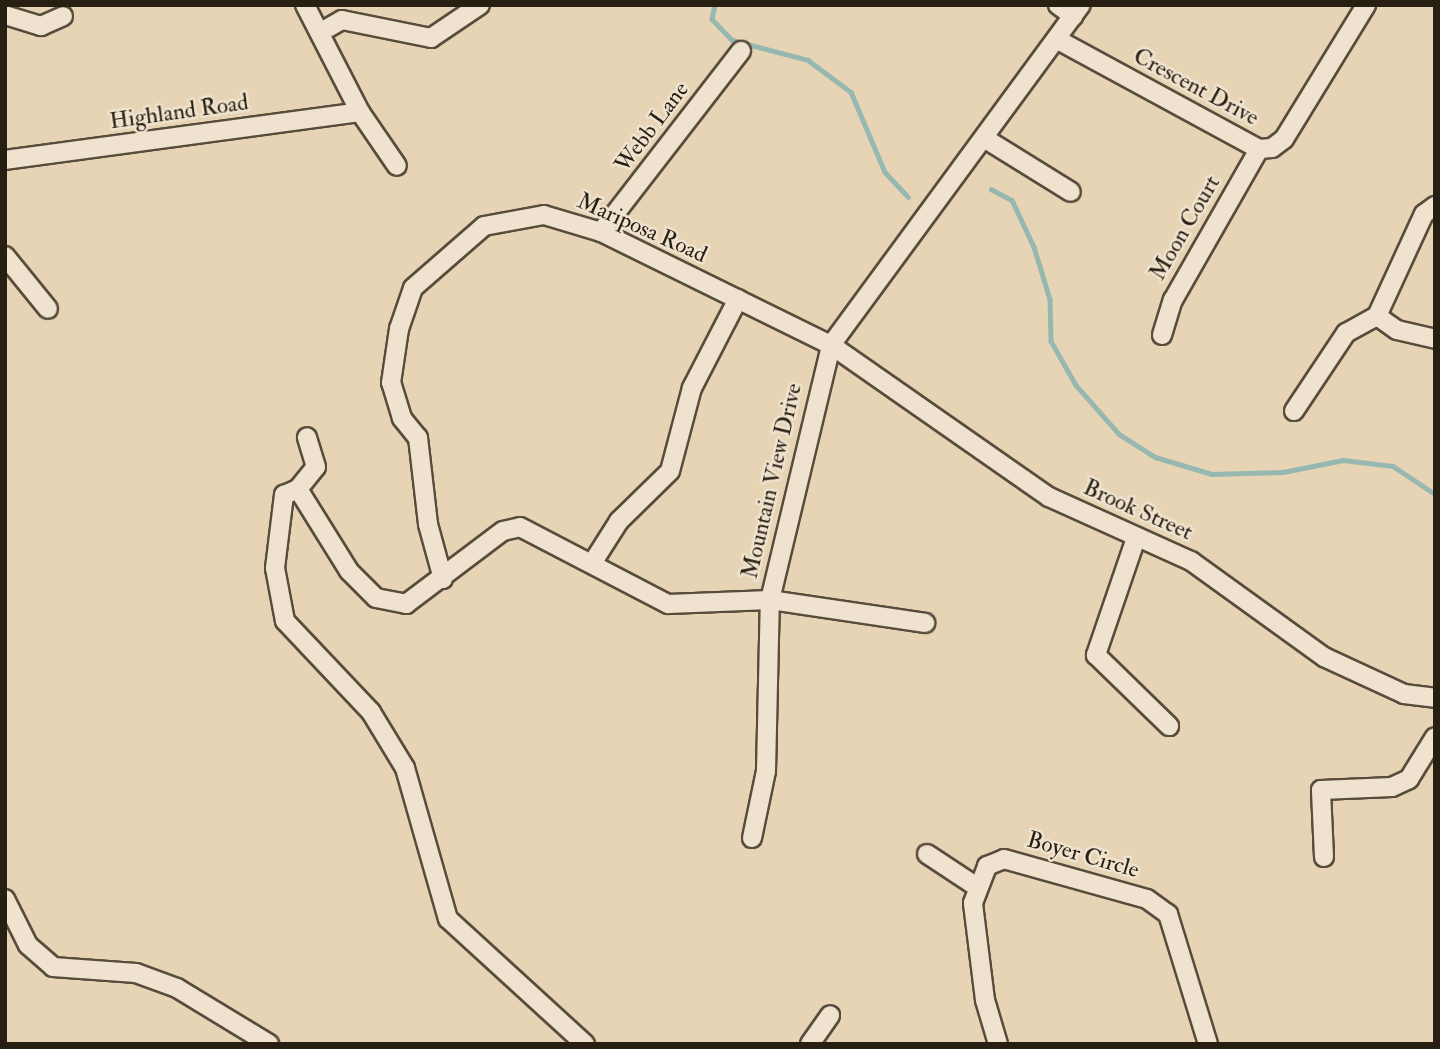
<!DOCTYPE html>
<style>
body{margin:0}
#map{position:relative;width:1440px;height:1049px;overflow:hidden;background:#e7d4b5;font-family:"IM FELL Double Pica",serif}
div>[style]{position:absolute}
.stream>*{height:4.5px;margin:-2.25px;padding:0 2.25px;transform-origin:2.25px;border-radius:2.25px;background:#97b8b1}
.roads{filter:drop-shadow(2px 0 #584c3c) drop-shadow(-2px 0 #584c3c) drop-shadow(0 2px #584c3c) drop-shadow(0 -2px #584c3c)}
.minor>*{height:18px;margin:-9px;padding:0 9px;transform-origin:9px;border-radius:9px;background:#efe3cf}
span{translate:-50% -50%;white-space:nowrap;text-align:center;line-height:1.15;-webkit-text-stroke:5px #efe3cf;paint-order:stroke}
.street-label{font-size:23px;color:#281f13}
.frame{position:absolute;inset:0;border:7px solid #281f13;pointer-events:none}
</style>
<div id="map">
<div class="stream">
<div style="left:715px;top:5px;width:14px;rotate:102deg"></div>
<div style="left:712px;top:19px;width:29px;rotate:46deg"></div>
<div style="left:732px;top:40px;width:79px;rotate:14.7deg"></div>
<div style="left:808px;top:60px;width:54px;rotate:36.7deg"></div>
<div style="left:851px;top:92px;width:87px;rotate:67deg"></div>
<div style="left:885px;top:172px;width:34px;rotate:47deg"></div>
<div style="left:991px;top:189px;width:24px;rotate:28deg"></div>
<div style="left:1012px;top:200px;width:52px;rotate:64.9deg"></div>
<div style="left:1034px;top:247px;width:54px;rotate:72.9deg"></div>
<div style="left:1050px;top:299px;width:42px;rotate:88.6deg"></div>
<div style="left:1051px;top:341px;width:51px;rotate:60.4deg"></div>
<div style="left:1076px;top:385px;width:65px;rotate:48.7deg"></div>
<div style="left:1119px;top:434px;width:43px;rotate:32.6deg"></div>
<div style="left:1155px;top:457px;width:59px;rotate:16.6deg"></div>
<div style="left:1212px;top:474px;width:71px;rotate:-1.6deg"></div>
<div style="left:1283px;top:472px;width:61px;rotate:-11.3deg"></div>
<div style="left:1343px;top:460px;width:50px;rotate:6.8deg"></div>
<div style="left:1393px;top:466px;width:50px;rotate:33.7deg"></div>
</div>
<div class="roads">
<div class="minor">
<div style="left:305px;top:5px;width:120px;rotate:62.8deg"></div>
<div style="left:360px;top:112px;width:65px;rotate:55.6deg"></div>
<div style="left:1058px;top:5px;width:19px;rotate:36deg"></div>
<div style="left:5px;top:15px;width:38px;rotate:17deg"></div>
<div style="left:41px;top:26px;width:24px;rotate:-24deg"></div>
<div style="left:321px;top:32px;width:24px;rotate:-30deg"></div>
<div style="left:342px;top:20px;width:91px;rotate:11.4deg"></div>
<div style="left:431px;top:38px;width:59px;rotate:-34deg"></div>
<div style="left:1058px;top:40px;width:229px;rotate:28.5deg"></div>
<div style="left:1259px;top:149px;width:13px;rotate:-4deg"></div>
<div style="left:1272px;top:148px;width:15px;rotate:-37deg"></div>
<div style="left:1284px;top:139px;width:157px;rotate:-58.5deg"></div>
<div style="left:984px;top:138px;width:102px;rotate:31.8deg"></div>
<div style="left:5px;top:160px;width:358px;rotate:-7.7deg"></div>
<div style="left:601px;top:232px;width:229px;rotate:-52.3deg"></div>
<div style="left:5px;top:256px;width:68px;rotate:50.9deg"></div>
<div style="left:1377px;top:316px;width:112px;rotate:-65.3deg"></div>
<div style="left:1424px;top:214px;width:14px;rotate:-36deg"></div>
<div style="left:1377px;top:316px;width:24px;rotate:35deg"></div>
<div style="left:1397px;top:330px;width:39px;rotate:13deg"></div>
<div style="left:1162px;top:335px;width:37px;rotate:-73deg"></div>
<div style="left:1173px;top:300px;width:174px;rotate:-60.3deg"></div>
<div style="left:1294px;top:411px;width:94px;rotate:-56.3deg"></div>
<div style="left:1346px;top:333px;width:35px;rotate:-29deg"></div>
<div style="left:298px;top:489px;width:28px;rotate:-51deg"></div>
<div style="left:316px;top:467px;width:31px;rotate:-107deg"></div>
<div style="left:1136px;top:538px;width:124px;rotate:108.9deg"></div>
<div style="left:1096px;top:655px;width:102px;rotate:44.2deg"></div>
<div style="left:593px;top:562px;width:49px;rotate:-57.6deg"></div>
<div style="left:619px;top:521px;width:71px;rotate:-44.4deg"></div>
<div style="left:670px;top:471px;width:86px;rotate:-75.2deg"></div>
<div style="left:692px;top:388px;width:100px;rotate:-62.7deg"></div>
<div style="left:443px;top:579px;width:57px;rotate:-105.3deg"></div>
<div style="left:428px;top:524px;width:87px;rotate:-96.6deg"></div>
<div style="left:418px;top:438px;width:26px;rotate:-129deg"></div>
<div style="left:402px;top:418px;width:37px;rotate:-107deg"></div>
<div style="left:391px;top:383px;width:55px;rotate:-81.6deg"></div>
<div style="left:399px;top:329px;width:43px;rotate:-71.1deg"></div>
<div style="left:413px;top:288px;width:94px;rotate:-41.1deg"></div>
<div style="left:484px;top:226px;width:61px;rotate:-10.4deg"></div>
<div style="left:544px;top:215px;width:59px;rotate:16.6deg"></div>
<div style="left:601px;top:232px;width:256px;rotate:26.2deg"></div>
<div style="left:831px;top:345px;width:266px;rotate:34.9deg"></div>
<div style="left:1049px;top:497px;width:156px;rotate:24.3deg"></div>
<div style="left:1191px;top:561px;width:164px;rotate:35.8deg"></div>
<div style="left:1324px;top:657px;width:88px;rotate:24.8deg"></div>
<div style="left:1404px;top:694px;width:31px;rotate:7deg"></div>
<div style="left:752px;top:838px;width:68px;rotate:-78.2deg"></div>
<div style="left:766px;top:771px;width:171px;rotate:-88.7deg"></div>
<div style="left:770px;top:600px;width:262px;rotate:-76.5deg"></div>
<div style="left:831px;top:345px;width:422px;rotate:-53.7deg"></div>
<div style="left:927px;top:854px;width:60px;rotate:33.4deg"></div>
<div style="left:1324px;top:857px;width:67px;rotate:-92.6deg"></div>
<div style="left:1321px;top:790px;width:71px;rotate:-2.4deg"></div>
<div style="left:1392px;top:787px;width:19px;rotate:-25deg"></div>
<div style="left:1409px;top:779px;width:49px;rotate:-58.2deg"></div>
<div style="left:5px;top:899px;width:51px;rotate:63.4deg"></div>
<div style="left:28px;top:945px;width:33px;rotate:41deg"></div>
<div style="left:53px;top:967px;width:83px;rotate:4.1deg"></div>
<div style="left:136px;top:973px;width:44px;rotate:20.1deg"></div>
<div style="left:177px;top:988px;width:108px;rotate:31.3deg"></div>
<div style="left:585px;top:1044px;width:185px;rotate:-137.6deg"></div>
<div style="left:448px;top:919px;width:157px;rotate:-105.9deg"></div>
<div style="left:405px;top:768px;width:66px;rotate:-121.3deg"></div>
<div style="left:371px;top:712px;width:125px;rotate:-133.4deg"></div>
<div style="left:285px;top:621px;width:54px;rotate:-100.7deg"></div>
<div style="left:275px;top:568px;width:74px;rotate:-83deg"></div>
<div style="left:284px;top:495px;width:15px;rotate:-23deg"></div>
<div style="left:298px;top:489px;width:97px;rotate:58.1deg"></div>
<div style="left:349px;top:571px;width:38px;rotate:45deg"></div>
<div style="left:376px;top:598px;width:31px;rotate:11deg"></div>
<div style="left:406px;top:604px;width:121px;rotate:-37deg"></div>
<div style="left:503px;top:531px;width:17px;rotate:-13deg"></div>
<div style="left:520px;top:527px;width:167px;rotate:27.5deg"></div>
<div style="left:668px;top:604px;width:102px;rotate:-2.2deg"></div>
<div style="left:770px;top:600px;width:157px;rotate:8.4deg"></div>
<div style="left:810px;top:1044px;width:35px;rotate:-55deg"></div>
<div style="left:998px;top:1044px;width:46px;rotate:-106.5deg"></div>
<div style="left:985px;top:1000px;width:98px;rotate:-97.1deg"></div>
<div style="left:973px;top:903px;width:40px;rotate:-69deg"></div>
<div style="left:987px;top:866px;width:18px;rotate:-22deg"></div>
<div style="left:1004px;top:859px;width:148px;rotate:15.6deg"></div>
<div style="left:1147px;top:899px;width:26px;rotate:36deg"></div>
<div style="left:1168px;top:914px;width:136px;rotate:72.9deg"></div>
</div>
</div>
<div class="street-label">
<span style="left:1196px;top:87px;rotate:28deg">Crescent Drive</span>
<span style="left:179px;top:112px;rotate:-8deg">Highland Road</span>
<span style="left:652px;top:127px;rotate:-53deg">Webb Lane</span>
<span style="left:642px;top:228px;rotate:24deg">Mariposa Road</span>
<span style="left:1185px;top:228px;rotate:-60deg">Moon Court</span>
<span style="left:772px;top:481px;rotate:-77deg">Mountain View Drive</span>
<span style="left:1138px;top:510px;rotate:24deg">Brook Street</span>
<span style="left:1083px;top:855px;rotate:16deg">Boyer Circle</span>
</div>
<div class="frame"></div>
</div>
